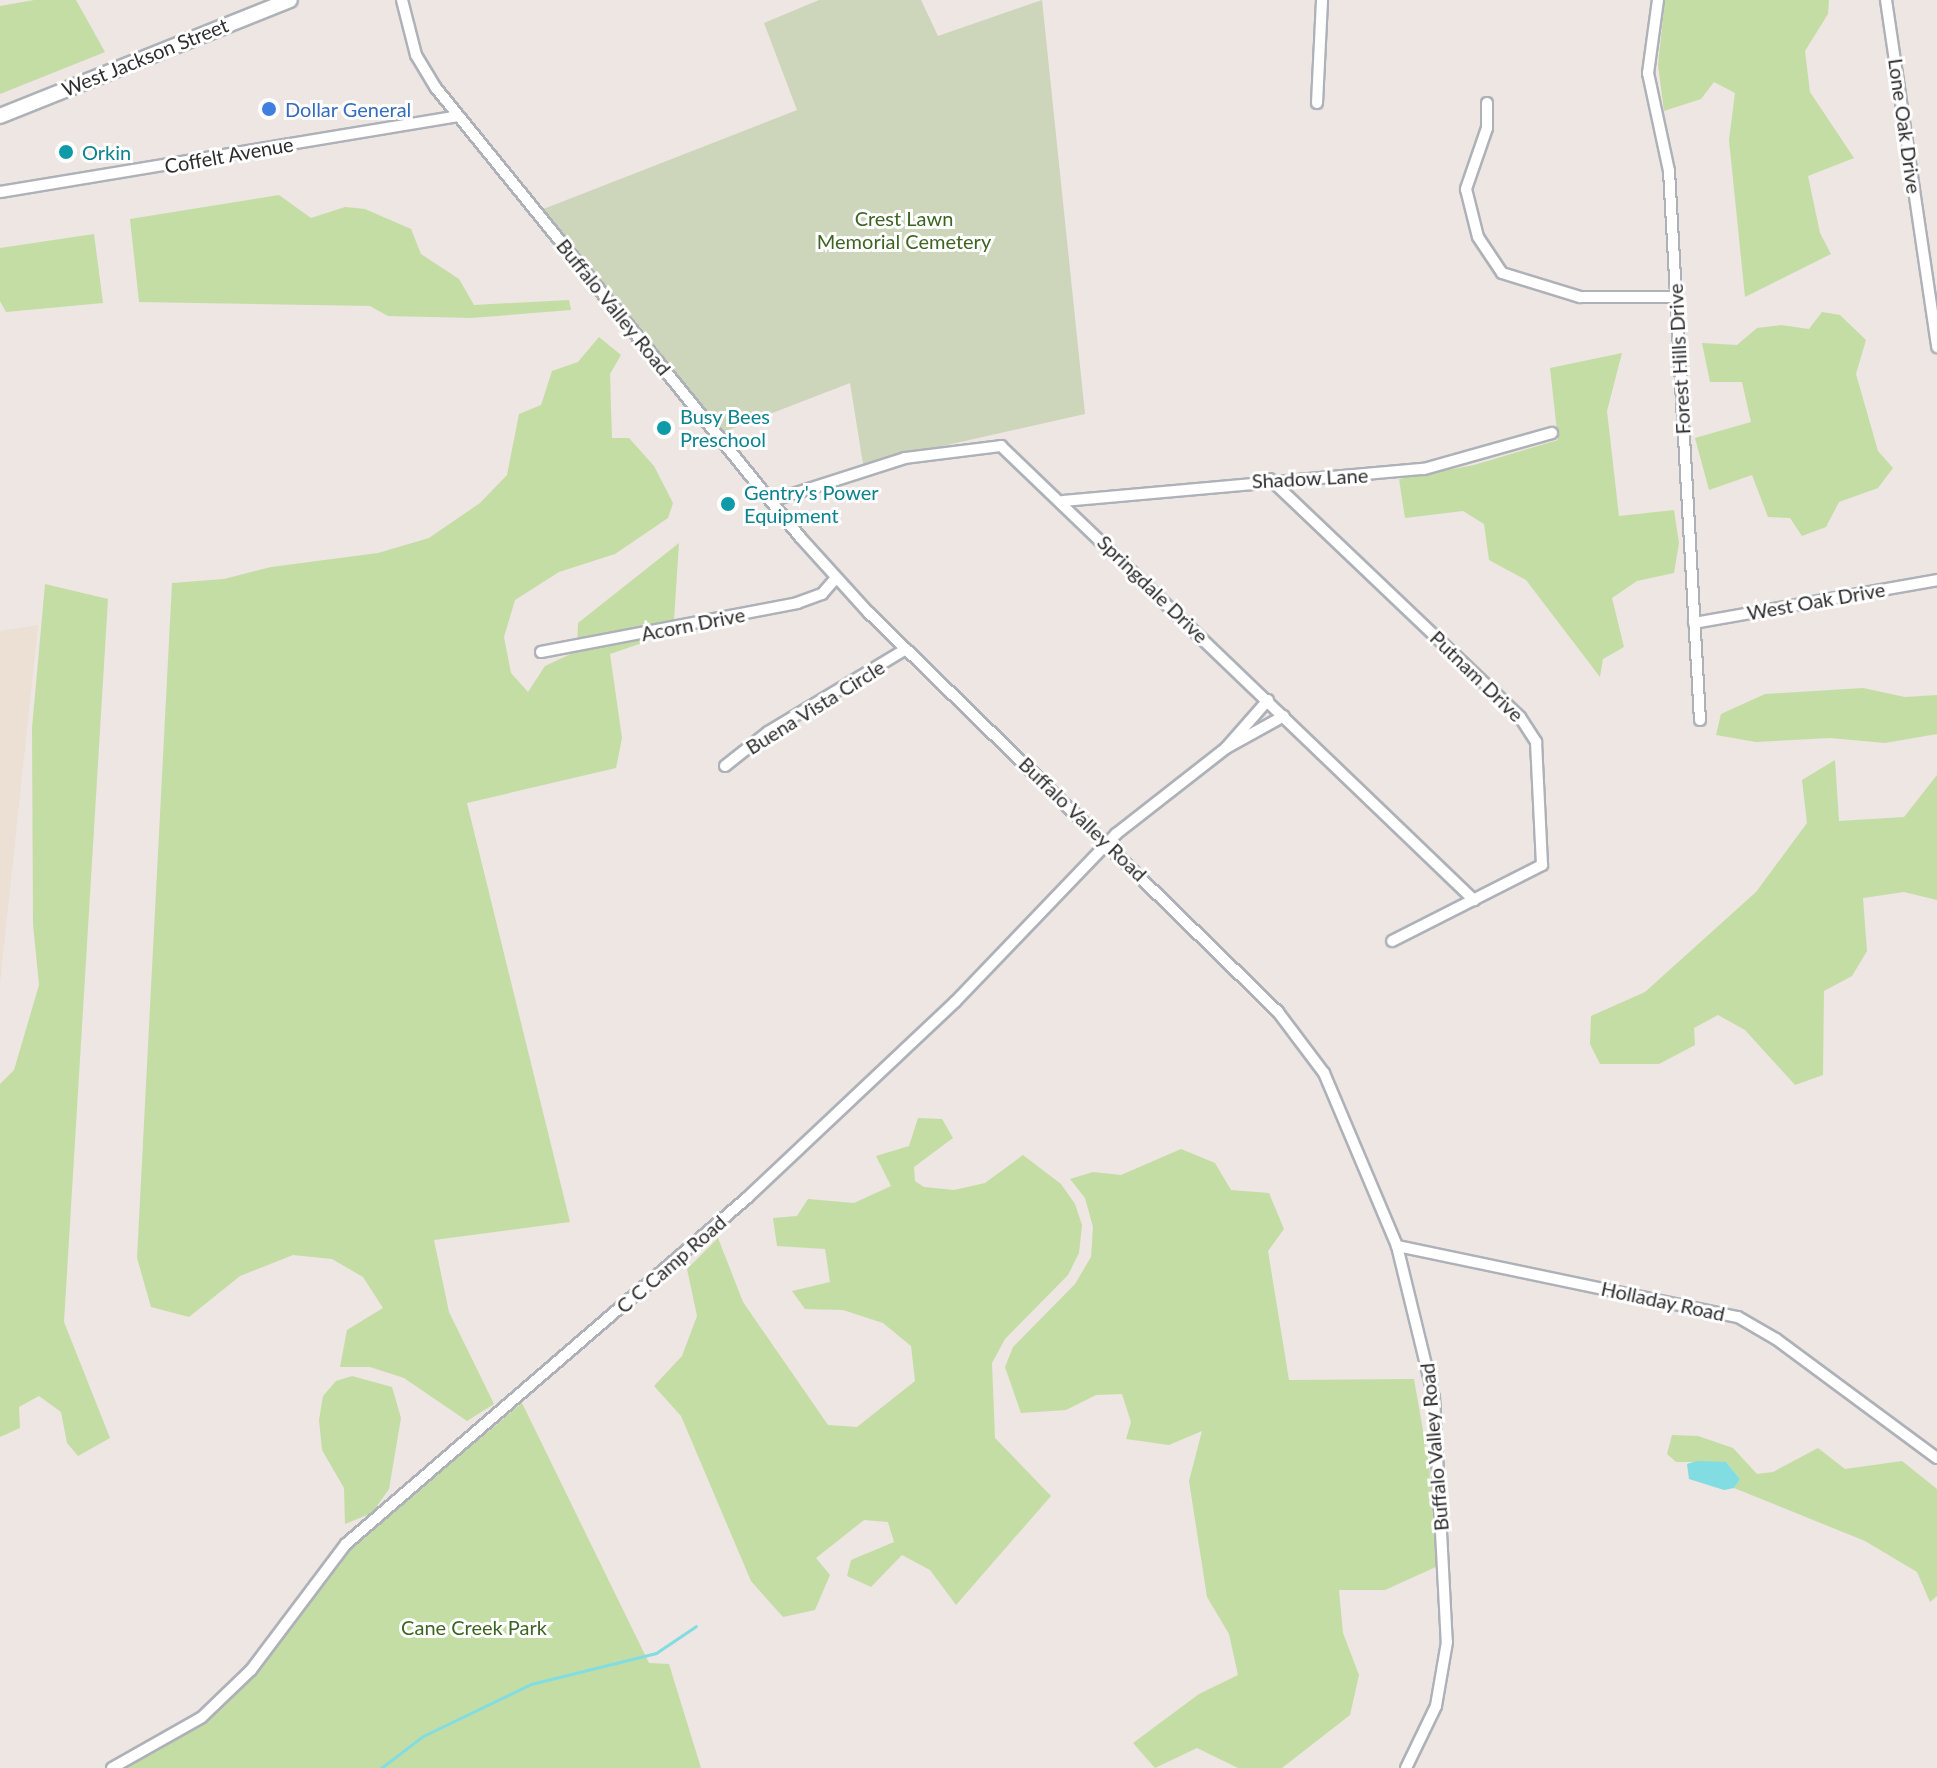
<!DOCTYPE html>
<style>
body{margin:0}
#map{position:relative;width:1937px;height:1768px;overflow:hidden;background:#ede6e2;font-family:Lato,sans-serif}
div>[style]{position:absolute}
.education>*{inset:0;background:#ecdfd3}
.green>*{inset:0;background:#c4dda5}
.cemetery>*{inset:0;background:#cdd5bb}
.water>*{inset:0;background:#81dde2}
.stream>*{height:3px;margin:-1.5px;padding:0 1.5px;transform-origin:1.5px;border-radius:1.5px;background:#81dde2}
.roads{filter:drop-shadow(2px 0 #aeb2b8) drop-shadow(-2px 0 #aeb2b8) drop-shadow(0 2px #aeb2b8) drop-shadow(0 -2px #aeb2b8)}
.street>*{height:10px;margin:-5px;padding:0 5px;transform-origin:5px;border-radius:5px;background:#fff}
.secondary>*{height:14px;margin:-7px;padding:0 7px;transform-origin:7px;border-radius:7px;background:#fff}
.dots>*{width:22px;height:22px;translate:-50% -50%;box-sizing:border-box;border:4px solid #fff;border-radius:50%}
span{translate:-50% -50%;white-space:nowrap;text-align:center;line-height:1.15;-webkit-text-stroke:6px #fff;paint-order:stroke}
.street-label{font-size:20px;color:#2d2d2d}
.shop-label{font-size:20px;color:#366cbe}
.left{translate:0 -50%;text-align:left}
.culture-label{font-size:20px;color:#0d838f}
.park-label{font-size:20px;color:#3e6424}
</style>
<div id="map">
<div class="education">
<div style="clip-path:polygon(38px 625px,0 983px,0 631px)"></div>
</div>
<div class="green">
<div style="clip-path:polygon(34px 0,76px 0,105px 52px,0 94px,0 6px)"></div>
<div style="clip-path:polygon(1665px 0,1829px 0,1828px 14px,1805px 51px,1810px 92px,1854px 158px,1808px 176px,1820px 233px,1831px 254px,1745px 297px,1729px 140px,1735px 93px,1714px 82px,1701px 99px,1664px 111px,1658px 65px)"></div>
<div style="clip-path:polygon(279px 195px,311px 218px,345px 207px,365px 209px,411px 229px,421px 254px,459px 279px,474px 305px,569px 300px,571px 310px,471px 318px,388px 316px,370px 306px,139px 302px,130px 219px)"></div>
<div style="clip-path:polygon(94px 234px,103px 303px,6px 312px,0 301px,0 248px)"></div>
<div style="clip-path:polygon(1822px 312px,1840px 315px,1866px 340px,1856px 374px,1878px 451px,1893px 468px,1878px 488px,1839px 502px,1826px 527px,1802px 536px,1790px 518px,1768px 517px,1752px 475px,1709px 490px,1695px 438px,1751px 422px,1742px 382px,1710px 382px,1702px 343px,1737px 345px,1757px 328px,1781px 325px,1809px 329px)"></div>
<div style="clip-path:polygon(599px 337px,621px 355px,610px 374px,612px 438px,629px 438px,654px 466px,673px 503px,668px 518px,615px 554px,559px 572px,515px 600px,504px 637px,511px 673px,528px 692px,545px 666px,577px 651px,578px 623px,679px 543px,674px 620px,642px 643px,610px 654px,622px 738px,616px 768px,467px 803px,570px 1222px,434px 1240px,449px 1312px,494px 1404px,467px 1421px,404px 1378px,370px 1367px,340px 1367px,347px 1330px,383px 1308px,363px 1277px,332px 1259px,293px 1255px,240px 1276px,189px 1317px,151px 1307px,137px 1258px,172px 583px,224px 579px,271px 567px,378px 553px,429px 538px,480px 503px,507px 475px,519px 414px,541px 405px,552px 371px,578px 362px)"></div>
<div style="clip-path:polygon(1622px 353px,1607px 411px,1619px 516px,1674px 510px,1679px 543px,1674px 573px,1637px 581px,1612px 598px,1624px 647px,1603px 659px,1600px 677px,1526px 580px,1489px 560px,1484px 524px,1463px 511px,1405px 518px,1399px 479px,1474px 465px,1558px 440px,1550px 368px)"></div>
<div style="clip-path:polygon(45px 584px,108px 599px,64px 1322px,110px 1438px,78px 1456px,67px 1443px,61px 1412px,39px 1396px,19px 1407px,20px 1428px,0 1437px,0 1084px,14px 1070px,39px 985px,33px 924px,32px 728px)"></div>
<div style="clip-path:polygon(1863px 688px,1905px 697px,1937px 695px,1937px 734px,1885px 743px,1830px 738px,1756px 742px,1716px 735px,1721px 714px,1765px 694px)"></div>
<div style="clip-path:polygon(1835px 760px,1839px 821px,1904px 817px,1937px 775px,1937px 900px,1904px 892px,1863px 898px,1867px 951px,1852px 976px,1824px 991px,1823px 1075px,1795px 1085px,1745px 1030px,1718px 1015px,1694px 1028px,1695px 1045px,1659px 1064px,1600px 1064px,1590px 1044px,1591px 1016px,1645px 992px,1756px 892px,1807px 823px,1802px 780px)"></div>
<div style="clip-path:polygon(918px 1118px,942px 1119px,953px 1138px,914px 1167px,915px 1181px,924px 1187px,954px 1190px,985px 1183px,1023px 1155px,1061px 1184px,1075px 1204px,1082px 1225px,1079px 1253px,1068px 1275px,1005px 1339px,992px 1363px,995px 1438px,1051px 1496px,956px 1605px,930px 1570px,902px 1555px,871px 1587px,847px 1576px,851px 1560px,894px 1542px,888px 1522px,864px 1520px,816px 1558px,830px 1575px,815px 1610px,783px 1617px,751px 1581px,681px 1416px,654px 1386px,682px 1356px,697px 1316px,687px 1269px,718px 1238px,743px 1302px,828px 1425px,857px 1427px,915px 1381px,911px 1346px,883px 1323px,843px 1310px,805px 1309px,792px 1291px,830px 1282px,825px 1249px,777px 1246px,773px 1218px,797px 1216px,808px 1199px,854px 1203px,891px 1186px,876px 1156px,909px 1146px)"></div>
<div style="clip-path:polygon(1181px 1149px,1215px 1163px,1231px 1190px,1269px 1193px,1284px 1229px,1268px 1251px,1289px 1380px,1414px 1379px,1429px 1465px,1438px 1566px,1385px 1590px,1339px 1590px,1343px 1633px,1359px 1675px,1350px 1715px,1282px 1768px,1238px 1768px,1197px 1748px,1155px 1768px,1133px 1743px,1199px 1694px,1238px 1675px,1229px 1634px,1207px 1597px,1189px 1481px,1202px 1431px,1169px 1445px,1126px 1439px,1131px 1422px,1122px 1394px,1096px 1395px,1066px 1410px,1021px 1413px,1005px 1367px,1013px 1347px,1075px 1284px,1091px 1257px,1093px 1227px,1085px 1198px,1070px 1179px,1093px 1172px,1121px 1175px)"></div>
<div style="clip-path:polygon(352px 1376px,392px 1387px,401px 1418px,389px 1489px,372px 1513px,345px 1524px,344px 1488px,322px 1450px,319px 1420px,323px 1396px,336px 1381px)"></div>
<div style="clip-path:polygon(522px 1403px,649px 1663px,669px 1664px,701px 1768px,123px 1768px,216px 1712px,255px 1671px,335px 1561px)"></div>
<div style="clip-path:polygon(1672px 1435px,1698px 1436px,1733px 1448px,1757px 1474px,1773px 1472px,1818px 1448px,1845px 1469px,1902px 1461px,1937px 1489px,1937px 1596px,1930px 1602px,1917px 1572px,1865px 1541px,1734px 1488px,1740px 1479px,1726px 1462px,1676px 1462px,1667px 1454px)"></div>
</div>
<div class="cemetery">
<div style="clip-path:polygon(819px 0,921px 0,938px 36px,1042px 0,1085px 414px,863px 464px,850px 383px,721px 433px,541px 210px,797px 110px,764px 23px)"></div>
</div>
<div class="water">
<div style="clip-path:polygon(1697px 1461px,1726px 1462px,1740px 1479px,1734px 1488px,1724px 1490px,1689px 1479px,1687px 1464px)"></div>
</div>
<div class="stream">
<div style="left:381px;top:1768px;width:53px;rotate:-37.3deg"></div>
<div style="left:423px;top:1736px;width:120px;rotate:-25.7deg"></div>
<div style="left:531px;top:1684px;width:129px;rotate:-13.9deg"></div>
<div style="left:656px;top:1653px;width:48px;rotate:-34deg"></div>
</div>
<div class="roads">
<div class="street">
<div style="left:402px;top:0;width:57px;rotate:75.7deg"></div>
<div style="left:416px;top:55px;width:39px;rotate:59deg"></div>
<div style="left:436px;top:88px;width:578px;rotate:50.97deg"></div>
<div style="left:800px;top:537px;width:103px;rotate:47.8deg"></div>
<div style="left:869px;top:613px;width:571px;rotate:44.29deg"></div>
<div style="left:1278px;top:1012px;width:76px;rotate:53deg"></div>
<div style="left:1324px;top:1073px;width:188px;rotate:67.1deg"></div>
<div style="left:1397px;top:1246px;width:156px;rotate:76.3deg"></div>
<div style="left:1434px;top:1398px;width:244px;rotate:87deg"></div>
<div style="left:1447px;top:1642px;width:65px;rotate:99.8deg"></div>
<div style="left:1436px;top:1706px;width:69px;rotate:115.8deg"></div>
<div style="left:1658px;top:0;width:74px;rotate:97.8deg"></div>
<div style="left:1648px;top:73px;width:100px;rotate:77.9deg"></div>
<div style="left:1669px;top:171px;width:550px;rotate:86.77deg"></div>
<div style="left:1886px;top:0;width:351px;rotate:81.6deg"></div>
<div style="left:1317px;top:103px;width:103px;rotate:-87.2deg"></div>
<div style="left:1487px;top:103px;width:25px;rotate:90deg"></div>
<div style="left:1487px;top:128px;width:65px;rotate:109deg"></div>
<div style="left:1466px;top:189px;width:49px;rotate:76deg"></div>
<div style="left:1478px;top:237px;width:43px;rotate:56.3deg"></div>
<div style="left:1502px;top:273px;width:82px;rotate:17.1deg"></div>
<div style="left:1580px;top:297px;width:96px"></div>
<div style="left:0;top:192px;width:464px;rotate:-9.4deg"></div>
<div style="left:1270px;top:479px;width:345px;rotate:43.6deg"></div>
<div style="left:1520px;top:717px;width:30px;rotate:57deg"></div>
<div style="left:1536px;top:742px;width:123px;rotate:87.2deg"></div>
<div style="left:1542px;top:865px;width:168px;rotate:153.1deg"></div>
<div style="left:771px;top:501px;width:141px;rotate:-17.8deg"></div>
<div style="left:905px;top:458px;width:97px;rotate:-7.1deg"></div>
<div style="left:1001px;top:446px;width:656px;rotate:43.83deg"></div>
<div style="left:1063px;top:501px;width:362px;rotate:-5.1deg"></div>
<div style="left:1424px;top:469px;width:133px;rotate:-15.7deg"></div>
<div style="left:1694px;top:623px;width:247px;rotate:-10deg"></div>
<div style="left:541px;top:652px;width:261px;rotate:-10.8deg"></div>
<div style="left:797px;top:603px;width:27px;rotate:-20deg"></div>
<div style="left:822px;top:594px;width:21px;rotate:-49deg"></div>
<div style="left:1268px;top:700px;width:64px;rotate:131.2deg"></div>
<div style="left:1226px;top:748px;width:66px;rotate:-28.9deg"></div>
<div style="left:725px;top:766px;width:55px;rotate:-38.3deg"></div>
<div style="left:768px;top:732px;width:161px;rotate:-31deg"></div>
<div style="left:1397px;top:1246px;width:348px;rotate:11.8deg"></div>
<div style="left:1738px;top:1317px;width:44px;rotate:30.1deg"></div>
<div style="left:1776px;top:1339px;width:200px;rotate:36.5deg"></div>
<div style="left:112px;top:1768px;width:103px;rotate:-29.5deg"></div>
<div style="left:202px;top:1717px;width:68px;rotate:-43.8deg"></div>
<div style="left:251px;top:1670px;width:158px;rotate:-53deg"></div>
<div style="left:346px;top:1544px;width:530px;rotate:-40.79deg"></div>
<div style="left:747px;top:1198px;width:286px;rotate:-43.3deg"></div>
<div style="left:955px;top:1002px;width:233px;rotate:-46.2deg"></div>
<div style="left:1116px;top:834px;width:140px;rotate:-38deg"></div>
</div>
<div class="secondary">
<div style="left:0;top:116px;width:312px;rotate:-21.8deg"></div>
</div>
</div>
<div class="dots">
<div style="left:269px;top:109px;background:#3f7fe0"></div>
<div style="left:66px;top:152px;background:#0f9aa8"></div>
<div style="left:664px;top:428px;background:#0f9aa8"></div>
<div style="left:728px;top:504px;background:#0f9aa8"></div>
</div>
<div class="street-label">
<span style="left:145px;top:57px;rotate:-22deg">West Jackson Street</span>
<span style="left:1905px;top:126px;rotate:82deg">Lone Oak Drive</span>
<span style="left:229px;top:155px;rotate:-10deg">Coffelt Avenue</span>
<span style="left:614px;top:307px;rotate:51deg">Buffalo Valley Road</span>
<span style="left:1679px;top:359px;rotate:-93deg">Forest Hills Drive</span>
<span style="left:1310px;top:478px;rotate:-3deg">Shadow Lane</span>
<span style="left:1153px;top:589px;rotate:44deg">Springdale Drive</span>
<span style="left:1816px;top:601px;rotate:-10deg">West Oak Drive</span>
<span style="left:693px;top:624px;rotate:-11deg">Acorn Drive</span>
<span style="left:1477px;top:676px;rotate:44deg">Putnam Drive</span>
<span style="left:815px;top:707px;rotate:-32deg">Buena Vista Circle</span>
<span style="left:1083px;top:819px;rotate:44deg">Buffalo Valley Road</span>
<span style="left:671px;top:1264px;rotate:-41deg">C C Camp Road</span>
<span style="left:1663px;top:1301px;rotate:12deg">Holladay Road</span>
<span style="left:1434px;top:1447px;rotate:-95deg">Buffalo Valley Road</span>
</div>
<div class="shop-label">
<span class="left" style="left:285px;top:109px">Dollar General</span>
</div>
<div class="culture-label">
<span class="left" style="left:82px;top:152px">Orkin</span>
<span class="left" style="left:680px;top:428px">Busy Bees<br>Preschool</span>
<span class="left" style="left:744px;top:504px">Gentry's Power<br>Equipment</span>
</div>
<div class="park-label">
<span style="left:904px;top:230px">Crest Lawn<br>Memorial Cemetery</span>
<span style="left:474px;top:1627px">Cane Creek Park</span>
</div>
</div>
